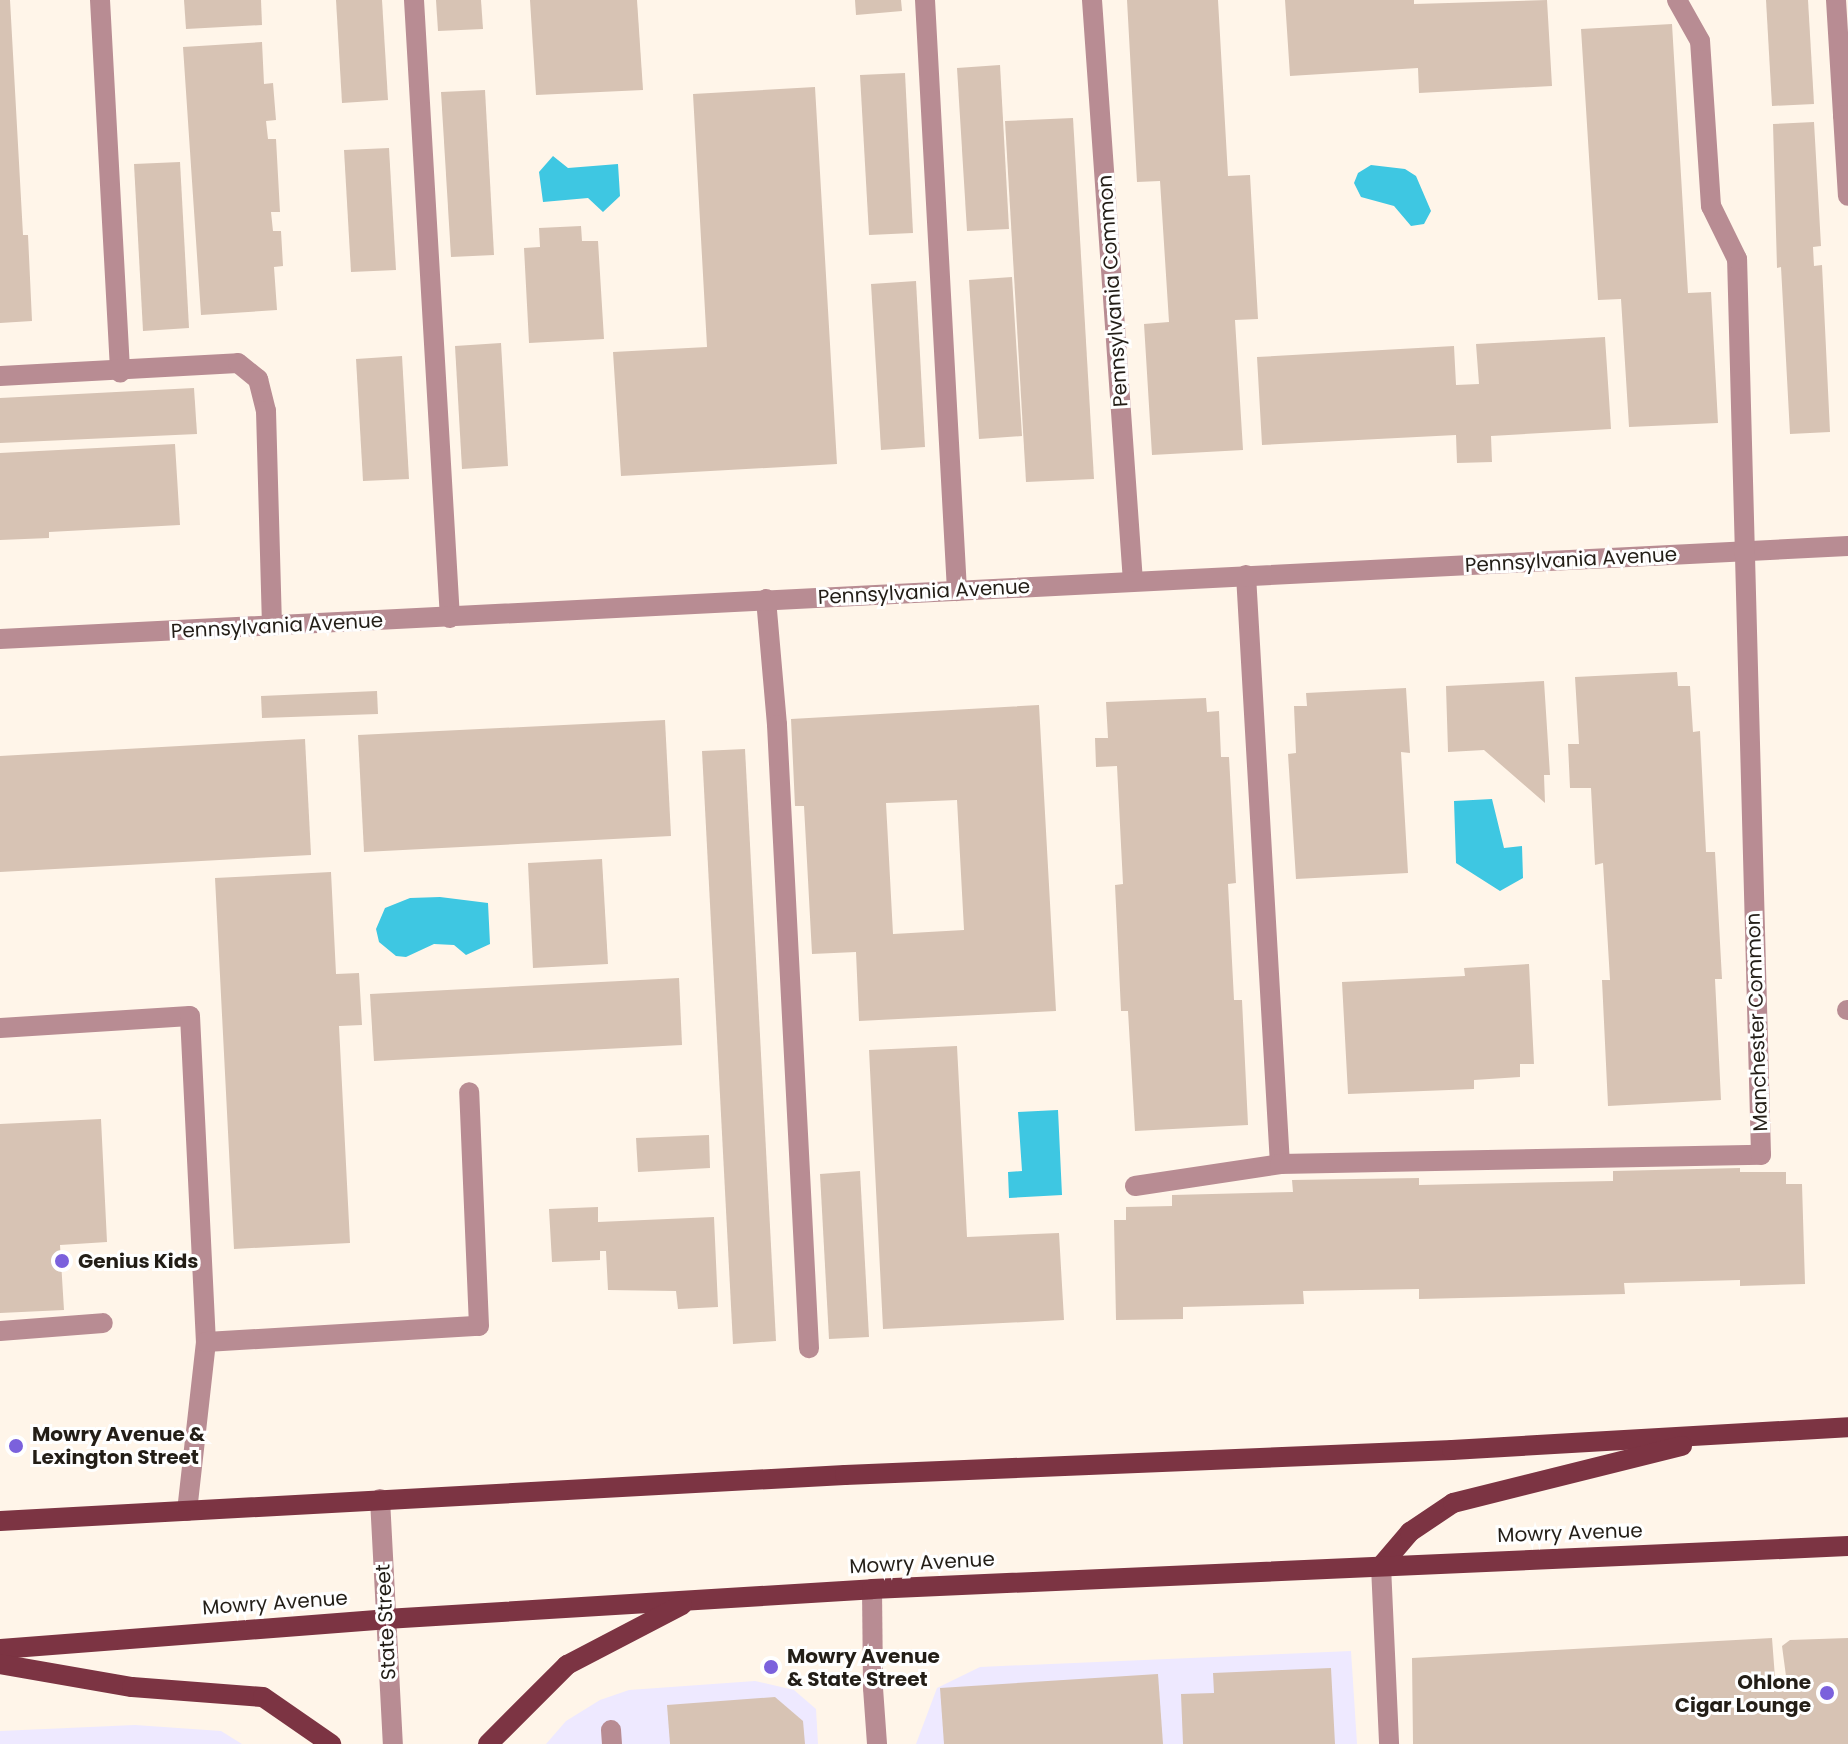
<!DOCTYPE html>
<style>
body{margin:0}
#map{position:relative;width:1848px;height:1744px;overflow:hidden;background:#fff5e9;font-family:Poppins,sans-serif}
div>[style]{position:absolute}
.commercial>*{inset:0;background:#eee9ff}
.water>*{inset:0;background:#3ec7e2}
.building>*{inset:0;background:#d7c3b4}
.service>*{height:20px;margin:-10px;padding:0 10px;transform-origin:10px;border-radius:10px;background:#b88c93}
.minor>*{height:20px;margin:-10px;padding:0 10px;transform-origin:10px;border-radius:10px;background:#b88c93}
.primary>*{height:20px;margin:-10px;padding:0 10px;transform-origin:10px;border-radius:10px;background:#7c3443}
.dots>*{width:22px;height:22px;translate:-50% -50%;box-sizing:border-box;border:4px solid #fff;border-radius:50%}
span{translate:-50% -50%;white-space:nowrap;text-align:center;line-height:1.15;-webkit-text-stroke:6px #fff;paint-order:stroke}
.street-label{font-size:20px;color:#231e17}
.poi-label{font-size:20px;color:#231e17;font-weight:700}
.left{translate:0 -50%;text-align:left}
.right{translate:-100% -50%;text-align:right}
</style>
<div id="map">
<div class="commercial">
<div style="clip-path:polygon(1351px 1651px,1357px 1744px,916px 1744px,937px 1688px,980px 1667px)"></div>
<div style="clip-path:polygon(755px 1681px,794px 1690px,816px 1709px,818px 1744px,546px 1744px,566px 1721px,600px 1700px,629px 1690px)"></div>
<div style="clip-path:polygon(135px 1725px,221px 1731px,242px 1744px,0 1744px,0 1731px)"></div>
</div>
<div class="water">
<div style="clip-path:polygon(553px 156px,568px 168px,618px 164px,620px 196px,603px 212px,588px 198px,543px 202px,539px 172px)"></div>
<div style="clip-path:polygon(1371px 165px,1405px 169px,1416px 176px,1431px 211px,1424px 224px,1411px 226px,1394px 206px,1361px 197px,1354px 183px,1358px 173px)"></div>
<div style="clip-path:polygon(1492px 799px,1504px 848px,1522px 846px,1523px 878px,1500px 891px,1456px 863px,1454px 801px)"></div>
<div style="clip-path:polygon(440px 897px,488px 903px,490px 944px,466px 955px,454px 945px,434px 944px,406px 957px,396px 956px,379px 942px,376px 929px,385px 908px,410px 898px)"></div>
<div style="clip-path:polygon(1058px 1110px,1062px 1195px,1009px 1198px,1008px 1172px,1022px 1171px,1018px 1112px)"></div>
</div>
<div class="building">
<div style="clip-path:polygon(0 0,10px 0,23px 235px,28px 235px,32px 321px,0 323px)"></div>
<div style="clip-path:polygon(184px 0,261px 0,262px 25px,186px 29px)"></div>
<div style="clip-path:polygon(336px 0,382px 0,388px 100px,342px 103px)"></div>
<div style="clip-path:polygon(436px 0,481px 0,483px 29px,438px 31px)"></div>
<div style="clip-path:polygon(530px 0,637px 0,643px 90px,536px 95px)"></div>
<div style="clip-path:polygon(855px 0,901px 0,902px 11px,856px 15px)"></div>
<div style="clip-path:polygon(1127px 0,1218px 0,1228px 176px,1250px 175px,1258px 319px,1235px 320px,1243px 450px,1152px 455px,1144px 324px,1169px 322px,1160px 181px,1137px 182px)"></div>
<div style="clip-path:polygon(1285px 0,1414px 0,1414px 4px,1547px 0,1552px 86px,1419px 93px,1418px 68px,1290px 76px)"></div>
<div style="clip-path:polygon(1766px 0,1808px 0,1814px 104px,1772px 106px)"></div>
<div style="clip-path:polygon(1672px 24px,1688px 293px,1711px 292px,1718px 423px,1629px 427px,1621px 299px,1598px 300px,1581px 29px)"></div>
<div style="clip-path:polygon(262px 42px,264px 84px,273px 83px,276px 120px,266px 121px,268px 139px,276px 139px,280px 212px,271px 212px,273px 231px,281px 231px,283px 266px,274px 267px,277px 310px,201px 315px,183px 47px)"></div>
<div style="clip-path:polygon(1000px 65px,1009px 229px,967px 231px,957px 68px)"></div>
<div style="clip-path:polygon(905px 73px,913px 233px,869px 235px,860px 75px)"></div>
<div style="clip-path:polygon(815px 87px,837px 464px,621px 476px,613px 352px,707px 347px,693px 94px)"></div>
<div style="clip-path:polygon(485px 90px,494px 255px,451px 257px,441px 92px)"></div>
<div style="clip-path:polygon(1073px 118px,1094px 479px,1026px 482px,1005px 121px)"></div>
<div style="clip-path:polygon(1814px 122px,1821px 246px,1813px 247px,1814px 266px,1822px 265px,1830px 432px,1790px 434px,1781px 267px,1777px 268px,1773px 124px)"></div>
<div style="clip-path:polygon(389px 148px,396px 270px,351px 272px,344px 150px)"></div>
<div style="clip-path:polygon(180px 162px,189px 328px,143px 331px,134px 164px)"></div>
<div style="clip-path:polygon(581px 226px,582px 241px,598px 241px,604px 339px,529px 343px,524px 248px,540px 247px,539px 228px)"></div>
<div style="clip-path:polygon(1012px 277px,1022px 436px,979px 439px,969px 280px)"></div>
<div style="clip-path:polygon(916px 281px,925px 447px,881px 450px,871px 284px)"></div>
<div style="clip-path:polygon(1605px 337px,1611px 429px,1491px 436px,1492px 462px,1457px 463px,1456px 435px,1262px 445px,1257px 357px,1454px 346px,1456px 385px,1479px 384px,1476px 344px)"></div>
<div style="clip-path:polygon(501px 343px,508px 466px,462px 469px,455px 346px)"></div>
<div style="clip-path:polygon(402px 356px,409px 479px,363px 481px,356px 359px)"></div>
<div style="clip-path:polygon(194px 388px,197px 434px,0 443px,0 398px)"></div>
<div style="clip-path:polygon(175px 444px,180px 525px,49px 532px,49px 538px,0 540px,0 453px)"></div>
<div style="clip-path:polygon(1677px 672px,1678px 686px,1690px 686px,1693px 732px,1700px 731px,1706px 852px,1715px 852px,1722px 979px,1715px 979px,1721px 1100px,1608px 1106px,1602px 980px,1610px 980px,1603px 863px,1595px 865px,1591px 788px,1570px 788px,1568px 744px,1579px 744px,1575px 677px)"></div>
<div style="clip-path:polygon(1544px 681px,1550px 775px,1544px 775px,1545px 803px,1484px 750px,1448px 752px,1446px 686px)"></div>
<div style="clip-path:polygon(1406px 688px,1410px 753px,1401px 752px,1408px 873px,1296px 879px,1288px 754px,1296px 753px,1294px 706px,1307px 706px,1306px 693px)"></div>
<div style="clip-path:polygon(377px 691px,378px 714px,262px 718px,261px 696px)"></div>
<div style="clip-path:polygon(1206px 698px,1207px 712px,1219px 711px,1221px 757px,1229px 757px,1236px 883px,1228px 884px,1234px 1000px,1242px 1000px,1248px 1125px,1135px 1131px,1128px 1011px,1121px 1011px,1115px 885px,1123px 884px,1117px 766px,1096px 767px,1095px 738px,1108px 738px,1106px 702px)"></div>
<div style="clip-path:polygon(evenodd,1039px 705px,1056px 1011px,859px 1021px,856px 952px,812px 954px,804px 806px,795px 806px,791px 719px,1039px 705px,957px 800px,964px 930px,893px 934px,886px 803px,957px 800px)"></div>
<div style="clip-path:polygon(665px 720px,671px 836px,364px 852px,358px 735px)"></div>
<div style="clip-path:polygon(305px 739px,311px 855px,0 872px,0 756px)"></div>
<div style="clip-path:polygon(745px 749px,776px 1341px,733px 1344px,702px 751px)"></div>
<div style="clip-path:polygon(602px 859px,608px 964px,533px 968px,528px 863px)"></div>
<div style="clip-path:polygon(331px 872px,336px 974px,359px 973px,362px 1025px,339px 1026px,350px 1243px,234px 1249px,215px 878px)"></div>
<div style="clip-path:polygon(1529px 964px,1534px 1064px,1520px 1064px,1520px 1077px,1474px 1080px,1474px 1089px,1348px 1094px,1342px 982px,1465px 976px,1464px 968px)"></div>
<div style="clip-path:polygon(679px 978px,682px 1045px,374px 1061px,370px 994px)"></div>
<div style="clip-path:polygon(957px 1046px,967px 1237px,1059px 1233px,1064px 1320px,883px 1329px,869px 1050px)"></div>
<div style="clip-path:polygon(101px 1119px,107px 1242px,60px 1245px,64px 1310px,0 1313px,0 1124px)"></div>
<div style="clip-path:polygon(709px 1135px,710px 1168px,638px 1172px,636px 1138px)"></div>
<div style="clip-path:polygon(1740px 1168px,1740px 1172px,1786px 1172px,1786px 1184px,1802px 1184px,1805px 1284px,1740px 1286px,1740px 1280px,1624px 1283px,1625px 1294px,1419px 1299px,1419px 1289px,1303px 1291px,1304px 1304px,1183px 1307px,1183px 1319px,1116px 1320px,1114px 1220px,1126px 1220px,1126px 1207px,1172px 1206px,1172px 1195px,1293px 1192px,1292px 1180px,1419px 1178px,1419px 1185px,1613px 1181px,1613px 1171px)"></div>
<div style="clip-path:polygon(860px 1171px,869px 1337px,829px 1339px,820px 1174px)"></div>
<div style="clip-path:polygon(598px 1207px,598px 1222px,714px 1217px,718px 1307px,678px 1309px,676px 1291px,608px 1290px,606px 1251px,600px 1251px,600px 1260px,552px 1262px,549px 1209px)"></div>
<div style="clip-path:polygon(1772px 1638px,1776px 1691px,1788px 1691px,1782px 1646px,1790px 1640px,1848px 1638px,1848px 1744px,1413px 1744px,1412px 1658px)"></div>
<div style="clip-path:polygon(1331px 1668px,1335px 1744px,1183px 1744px,1181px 1694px,1214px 1693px,1213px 1673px)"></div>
<div style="clip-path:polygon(1158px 1674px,1163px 1744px,944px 1744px,940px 1688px)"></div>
<div style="clip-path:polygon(775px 1697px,803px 1721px,805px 1744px,670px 1744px,667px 1705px)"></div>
</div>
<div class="service">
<div style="left:100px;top:0;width:373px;rotate:86.9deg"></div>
<div style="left:414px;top:0;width:619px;rotate:86.67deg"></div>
<div style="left:925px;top:0;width:592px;rotate:86.9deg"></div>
<div style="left:1836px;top:0;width:115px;rotate:86.5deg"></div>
<div style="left:1848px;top:115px;width:5px;rotate:180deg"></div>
<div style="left:1843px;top:115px;width:81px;rotate:86.5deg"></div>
<div style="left:0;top:376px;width:238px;rotate:-3.1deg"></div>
<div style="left:238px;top:363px;width:26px;rotate:39deg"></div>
<div style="left:258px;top:379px;width:33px;rotate:76deg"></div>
<div style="left:266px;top:411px;width:215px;rotate:88.4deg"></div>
<div style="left:766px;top:599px;width:126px;rotate:85deg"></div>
<div style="left:777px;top:725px;width:624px;rotate:87.06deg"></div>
<div style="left:1847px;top:1010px;width:1px"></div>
<div style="left:0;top:1028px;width:190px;rotate:-3.6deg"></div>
<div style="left:190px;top:1016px;width:326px;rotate:87.2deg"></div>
<div style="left:206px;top:1342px;width:170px;rotate:96.4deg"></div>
<div style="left:0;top:1331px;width:103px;rotate:-4.4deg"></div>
<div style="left:206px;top:1342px;width:273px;rotate:-3.4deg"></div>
<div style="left:479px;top:1326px;width:234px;rotate:-92.4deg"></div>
<div style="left:1381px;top:1566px;width:178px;rotate:87.4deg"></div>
<div style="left:611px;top:1730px;width:14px;rotate:86deg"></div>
</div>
<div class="minor">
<div style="left:1092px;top:0;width:583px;rotate:85.97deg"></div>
<div style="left:1246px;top:575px;width:590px;rotate:86.7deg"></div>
<div style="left:0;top:639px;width:1850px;rotate:-2.88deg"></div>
<div style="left:1135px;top:1186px;width:147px;rotate:-8.6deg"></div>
<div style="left:1280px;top:1164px;width:481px;rotate:-1.1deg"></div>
<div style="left:1761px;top:1155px;width:896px;rotate:-91.53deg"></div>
<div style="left:1737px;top:259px;width:59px;rotate:-116.1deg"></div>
<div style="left:1711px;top:206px;width:165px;rotate:-93.8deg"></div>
<div style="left:1700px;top:41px;width:47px;rotate:-119.3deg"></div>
<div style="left:380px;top:1499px;width:245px;rotate:87deg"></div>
<div style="left:872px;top:1589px;width:99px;rotate:89.4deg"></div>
<div style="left:873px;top:1688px;width:56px;rotate:85.9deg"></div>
</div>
<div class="primary">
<div style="left:0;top:1521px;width:846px;rotate:-3.12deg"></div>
<div style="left:845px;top:1475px;width:608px;rotate:-2.36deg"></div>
<div style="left:1452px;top:1450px;width:397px;rotate:-3.3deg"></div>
<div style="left:1381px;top:1566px;width:45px;rotate:-49.5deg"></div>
<div style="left:1410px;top:1532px;width:52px;rotate:-34deg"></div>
<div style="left:1453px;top:1503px;width:236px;rotate:-14deg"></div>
<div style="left:0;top:1649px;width:387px;rotate:-4.4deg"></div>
<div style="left:386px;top:1619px;width:487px;rotate:-3.5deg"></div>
<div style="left:872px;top:1589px;width:977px;rotate:-2.52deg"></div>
<div style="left:0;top:1664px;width:134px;rotate:9.9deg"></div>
<div style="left:132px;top:1687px;width:131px;rotate:4.4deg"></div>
<div style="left:263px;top:1697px;width:83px;rotate:34.7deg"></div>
<div style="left:488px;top:1744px;width:112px;rotate:-45deg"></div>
<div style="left:567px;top:1665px;width:130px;rotate:-27.6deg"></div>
</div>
<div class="dots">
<div style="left:62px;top:1261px;background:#7b61dc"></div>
<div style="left:16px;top:1446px;background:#7b61dc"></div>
<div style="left:771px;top:1667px;background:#7b61dc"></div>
<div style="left:1827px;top:1693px;background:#7b61dc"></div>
</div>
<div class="street-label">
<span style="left:1113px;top:291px;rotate:-94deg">Pennsylvania Common</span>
<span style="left:1571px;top:560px;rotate:-3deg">Pennsylvania Avenue</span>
<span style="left:924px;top:592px;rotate:-3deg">Pennsylvania Avenue</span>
<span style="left:277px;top:626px;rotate:-3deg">Pennsylvania Avenue</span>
<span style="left:1757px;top:1022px;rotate:-92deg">Manchester Common</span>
<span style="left:1570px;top:1533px;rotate:-2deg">Mowry Avenue</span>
<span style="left:922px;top:1563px;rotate:-3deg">Mowry Avenue</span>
<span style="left:275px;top:1603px;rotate:-4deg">Mowry Avenue</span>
<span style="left:386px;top:1622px;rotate:-93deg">State Street</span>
</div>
<div class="poi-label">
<span class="left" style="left:78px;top:1261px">Genius Kids</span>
<span class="left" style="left:32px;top:1446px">Mowry Avenue &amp;<br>Lexington Street</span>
<span class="left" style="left:787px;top:1668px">Mowry Avenue<br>&amp; State Street</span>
<span class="right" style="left:1811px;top:1694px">Ohlone<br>Cigar Lounge</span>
</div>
</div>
